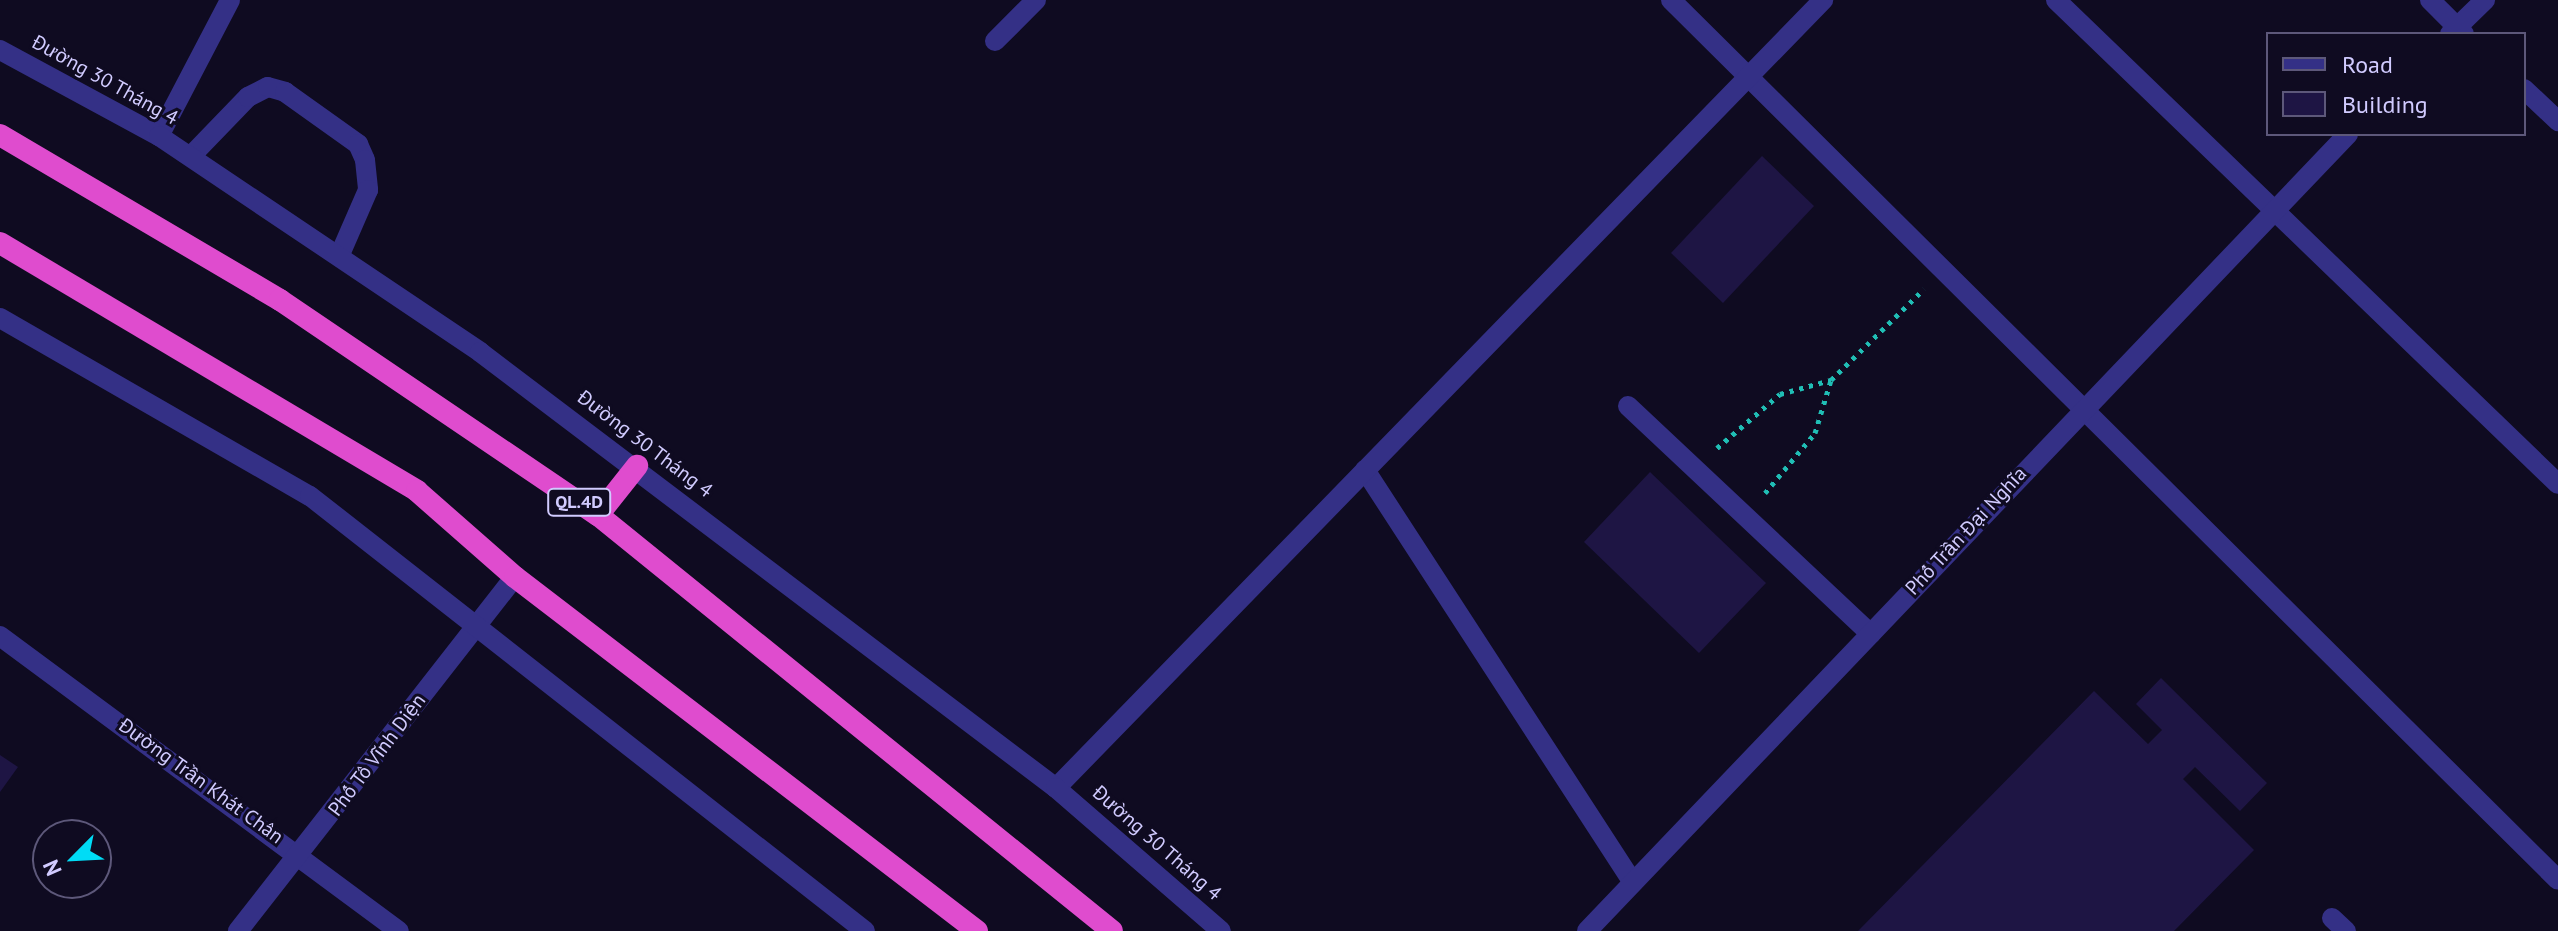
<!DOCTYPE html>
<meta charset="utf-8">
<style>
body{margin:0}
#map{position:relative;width:2558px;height:931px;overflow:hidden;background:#0f0b21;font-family:"PT Sans",sans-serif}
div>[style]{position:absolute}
.building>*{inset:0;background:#1e1544}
.path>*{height:5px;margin-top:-2.5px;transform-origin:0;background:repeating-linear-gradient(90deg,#20beb5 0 4px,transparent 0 10px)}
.service>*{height:20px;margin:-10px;padding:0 10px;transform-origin:10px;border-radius:10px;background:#343086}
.minor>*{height:20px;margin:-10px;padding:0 10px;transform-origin:10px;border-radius:10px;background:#343086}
.tertiary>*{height:20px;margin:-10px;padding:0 10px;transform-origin:10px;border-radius:10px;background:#343086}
.trunk>*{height:22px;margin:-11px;padding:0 11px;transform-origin:11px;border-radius:11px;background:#df4cce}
span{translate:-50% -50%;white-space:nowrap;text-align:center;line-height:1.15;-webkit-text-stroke:6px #0f0b21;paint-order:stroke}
.shield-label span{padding:2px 6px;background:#0f0b21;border:2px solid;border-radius:6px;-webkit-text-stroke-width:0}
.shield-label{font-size:18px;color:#d1cbff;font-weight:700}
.street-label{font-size:20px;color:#d1cbff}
.legend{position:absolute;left:2266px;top:32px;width:260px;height:104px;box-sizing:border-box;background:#0f0b21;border:2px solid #5d587a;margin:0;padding:10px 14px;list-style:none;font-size:24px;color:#d1cbff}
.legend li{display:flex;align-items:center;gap:16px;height:40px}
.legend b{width:40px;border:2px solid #5d587a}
.north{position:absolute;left:32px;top:819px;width:80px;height:80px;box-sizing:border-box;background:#0f0b21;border:2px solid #5d587a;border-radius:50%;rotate:246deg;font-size:22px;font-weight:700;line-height:32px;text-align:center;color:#d1cbff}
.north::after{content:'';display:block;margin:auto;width:28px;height:36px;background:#00dcf6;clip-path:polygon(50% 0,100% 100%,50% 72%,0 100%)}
</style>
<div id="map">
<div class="building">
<div style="clip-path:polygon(1762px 156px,1814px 206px,1723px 303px,1671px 253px)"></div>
<div style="clip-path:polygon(1650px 472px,1766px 583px,1699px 653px,1584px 542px)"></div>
<div style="clip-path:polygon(2161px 678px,2267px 783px,2240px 811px,2195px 767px,2183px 779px,2254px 850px,2174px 931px,1858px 931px,2094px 691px,2148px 744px,2162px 730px,2136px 704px)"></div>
<div style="clip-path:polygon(0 755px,18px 767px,0 792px)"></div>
</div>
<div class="path">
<div style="left:1717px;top:448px;width:83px;rotate:-40.6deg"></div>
<div style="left:1780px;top:394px;width:53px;rotate:-15.4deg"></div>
<div style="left:1831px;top:380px;width:130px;rotate:-44.4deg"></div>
<div style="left:1765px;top:493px;width:78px;rotate:-50.2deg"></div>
<div style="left:1815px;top:433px;width:55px;rotate:-73.2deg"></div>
</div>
<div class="service">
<div style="left:191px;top:156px;width:82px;rotate:-46deg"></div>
<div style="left:248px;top:97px;width:22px;rotate:-27deg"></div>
<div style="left:268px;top:87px;width:18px;rotate:16deg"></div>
<div style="left:285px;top:92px;width:90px;rotate:35.5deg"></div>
<div style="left:358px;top:144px;width:17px;rotate:66deg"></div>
<div style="left:365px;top:160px;width:30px;rotate:84deg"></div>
<div style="left:368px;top:190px;width:68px;rotate:113.5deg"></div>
<div style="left:1628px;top:406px;width:333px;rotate:43.2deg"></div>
<div style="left:2332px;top:918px;width:19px;rotate:43deg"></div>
</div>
<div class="minor">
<div style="left:1671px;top:0;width:1249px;rotate:44.77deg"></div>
<div style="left:2056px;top:0;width:697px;rotate:43.95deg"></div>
<div style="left:2430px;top:0;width:48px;rotate:45deg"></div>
<div style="left:2450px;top:34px;width:49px;rotate:-44.2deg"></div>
<div style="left:995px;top:41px;width:58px;rotate:-45deg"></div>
<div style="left:2524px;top:89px;width:47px;rotate:43.3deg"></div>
<div style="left:159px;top:136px;width:153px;rotate:-62.4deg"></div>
<div style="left:1365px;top:470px;width:492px;rotate:57deg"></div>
<div style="left:0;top:636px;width:496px;rotate:36.5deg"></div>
<div style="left:1056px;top:788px;width:1100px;rotate:-45.77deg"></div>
<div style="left:238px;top:931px;width:449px;rotate:-52deg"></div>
<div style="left:1587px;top:931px;width:1102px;rotate:-46.32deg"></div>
</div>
<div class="tertiary">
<div style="left:0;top:50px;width:181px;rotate:28.4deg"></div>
<div style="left:159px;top:136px;width:387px;rotate:33.9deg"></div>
<div style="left:480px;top:352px;width:722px;rotate:37.12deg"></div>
<div style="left:1056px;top:788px;width:218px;rotate:40.9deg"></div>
<div style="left:0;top:318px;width:357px;rotate:29.9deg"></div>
<div style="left:310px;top:496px;width:705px;rotate:38.09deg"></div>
</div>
<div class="trunk">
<div style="left:0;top:135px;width:325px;rotate:30.5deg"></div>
<div style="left:280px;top:300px;width:384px;rotate:34.1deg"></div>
<div style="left:598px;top:515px;width:661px;rotate:38.98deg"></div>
<div style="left:0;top:243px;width:485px;rotate:30.7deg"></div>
<div style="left:417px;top:491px;width:130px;rotate:41.3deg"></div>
<div style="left:515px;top:577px;width:582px;rotate:37.46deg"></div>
<div style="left:598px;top:515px;width:63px;rotate:-51.5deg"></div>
</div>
<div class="shield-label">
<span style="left:579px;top:502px">QL.4D</span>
</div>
<div class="street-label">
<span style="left:105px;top:80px;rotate:29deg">Đường 30 Tháng 4</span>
<span style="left:645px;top:444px;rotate:37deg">Đường 30 Tháng 4</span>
<span style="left:1966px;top:531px;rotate:-47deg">Phố Trần Đại Nghĩa</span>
<span style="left:377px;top:755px;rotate:-53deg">Phố Tô Vĩnh Diện</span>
<span style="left:201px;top:781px;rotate:36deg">Đường Trần Khát Chân</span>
<span style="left:1157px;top:843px;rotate:41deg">Đường 30 Tháng 4</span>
</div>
<ul class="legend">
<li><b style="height:10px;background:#343086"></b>Road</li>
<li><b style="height:22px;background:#1e1544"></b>Building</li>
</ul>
<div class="north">N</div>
</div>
